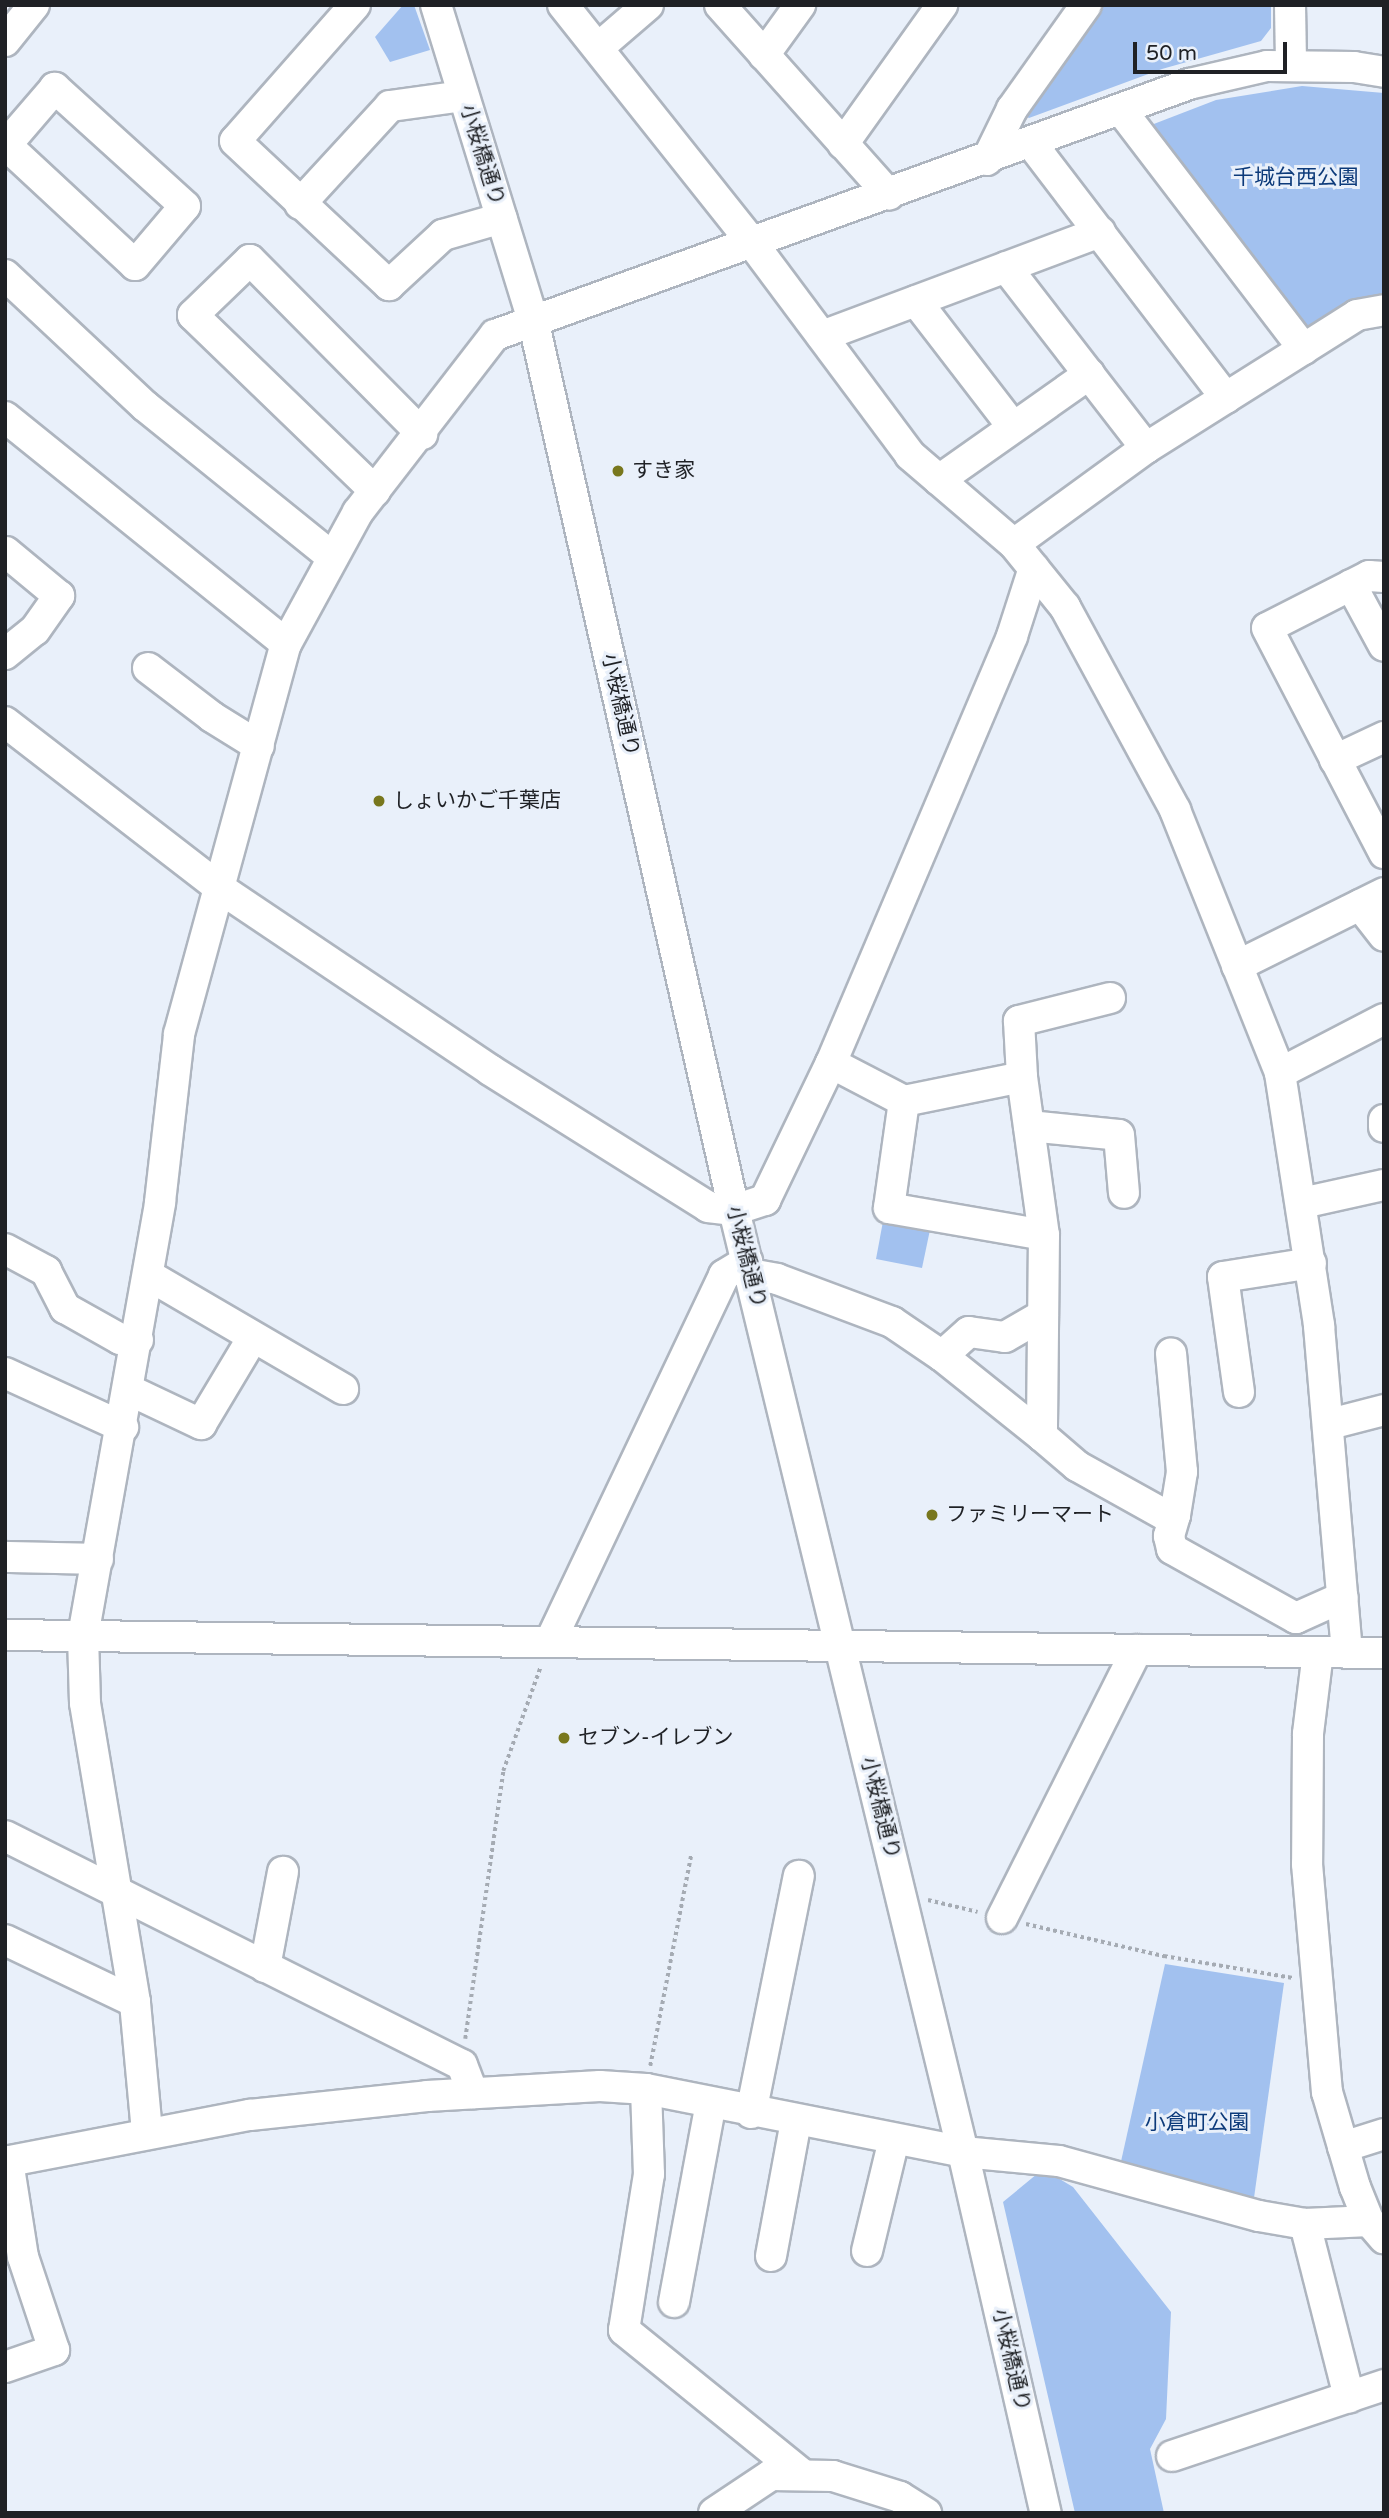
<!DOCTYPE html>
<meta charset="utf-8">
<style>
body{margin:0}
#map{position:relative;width:1389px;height:2518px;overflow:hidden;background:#e9f0fa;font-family:"Varela Round","Noto Sans JP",sans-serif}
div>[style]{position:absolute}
.green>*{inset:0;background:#a2c1ef}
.path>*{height:3.5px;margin-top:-1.75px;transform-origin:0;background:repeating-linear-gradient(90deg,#a5abb3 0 3.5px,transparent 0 7px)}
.roads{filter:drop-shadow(2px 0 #aeb5bf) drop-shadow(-2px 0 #aeb5bf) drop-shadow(0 2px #aeb5bf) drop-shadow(0 -2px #aeb5bf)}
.minor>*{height:30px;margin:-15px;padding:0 15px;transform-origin:15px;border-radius:15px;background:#fff}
.dots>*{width:19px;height:19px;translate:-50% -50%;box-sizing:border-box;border:4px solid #e9f0fa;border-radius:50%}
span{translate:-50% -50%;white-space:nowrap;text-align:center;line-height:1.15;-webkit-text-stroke:6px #e9f0fa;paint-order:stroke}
.street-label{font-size:21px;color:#1f2125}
.park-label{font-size:21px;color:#0c3a7a}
.poi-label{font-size:21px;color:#1f2125}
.left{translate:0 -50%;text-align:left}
.frame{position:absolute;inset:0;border:7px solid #1f2125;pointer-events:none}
.scale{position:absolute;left:1133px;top:42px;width:154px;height:32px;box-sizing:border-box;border:4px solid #1f2125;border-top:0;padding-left:9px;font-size:21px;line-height:24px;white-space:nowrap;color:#1f2125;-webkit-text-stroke:5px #e9f0fa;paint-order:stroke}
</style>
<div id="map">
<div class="green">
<div style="clip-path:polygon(403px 5px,414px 5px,430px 50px,390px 62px,375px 37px)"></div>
<div style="clip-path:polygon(1095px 5px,1271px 5px,1271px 28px,1261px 41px,1162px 69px,1029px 118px,1019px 112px)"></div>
<div style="clip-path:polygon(1302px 86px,1384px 93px,1384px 302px,1309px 333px,1146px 127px,1216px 100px)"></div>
<div style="clip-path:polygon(884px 1216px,931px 1225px,922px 1268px,876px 1259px)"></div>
<div style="clip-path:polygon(1165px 1964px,1284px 1983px,1253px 2205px,1120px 2166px)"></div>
<div style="clip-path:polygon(1043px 2169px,1073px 2187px,1171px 2312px,1166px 2419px,1150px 2449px,1164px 2513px,1075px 2513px,1003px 2202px)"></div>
</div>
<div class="path">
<div style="left:928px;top:1900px;width:51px;rotate:13.5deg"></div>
<div style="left:1026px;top:1924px;width:142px;rotate:13.1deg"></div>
<div style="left:1164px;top:1956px;width:131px;rotate:9.7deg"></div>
<div style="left:465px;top:2039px;width:271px;rotate:-81.9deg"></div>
<div style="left:503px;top:1771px;width:109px;rotate:-70.2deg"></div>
<div style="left:650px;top:2066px;width:215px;rotate:-79deg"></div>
</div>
<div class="roads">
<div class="minor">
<div style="left:355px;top:5px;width:181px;rotate:131.4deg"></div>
<div style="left:235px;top:141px;width:211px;rotate:43.1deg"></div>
<div style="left:389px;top:285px;width:74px;rotate:-42.8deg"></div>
<div style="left:443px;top:235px;width:61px;rotate:-16.1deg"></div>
<div style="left:436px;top:5px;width:334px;rotate:72.9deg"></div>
<div style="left:534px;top:324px;width:908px;rotate:77.28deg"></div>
<div style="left:734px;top:1210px;width:969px;rotate:76.34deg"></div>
<div style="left:963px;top:2152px;width:370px;rotate:77.1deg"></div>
<div style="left:563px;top:5px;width:305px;rotate:51.5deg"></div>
<div style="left:753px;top:244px;width:263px;rotate:53.3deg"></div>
<div style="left:910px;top:455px;width:137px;rotate:40.6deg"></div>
<div style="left:1014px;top:544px;width:81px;rotate:51deg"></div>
<div style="left:1065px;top:607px;width:231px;rotate:61.5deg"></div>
<div style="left:1175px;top:810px;width:283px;rotate:68.2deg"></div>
<div style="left:1280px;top:1073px;width:256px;rotate:81.2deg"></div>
<div style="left:1319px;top:1326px;width:328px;rotate:85.1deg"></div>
<div style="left:720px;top:5px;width:254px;rotate:48.3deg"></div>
<div style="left:1290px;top:5px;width:60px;rotate:89deg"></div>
<div style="left:5px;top:41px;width:46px;rotate:-51.1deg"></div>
<div style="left:598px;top:48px;width:66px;rotate:-40.7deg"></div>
<div style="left:764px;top:55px;width:62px;rotate:-54.2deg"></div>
<div style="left:1121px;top:110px;width:301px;rotate:52.6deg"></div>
<div style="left:1031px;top:143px;width:321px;rotate:52.6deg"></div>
<div style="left:843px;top:144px;width:171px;rotate:-54.5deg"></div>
<div style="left:5px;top:145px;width:1px"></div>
<div style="left:6px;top:145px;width:176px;rotate:42.9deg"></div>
<div style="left:135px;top:265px;width:77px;rotate:-49.7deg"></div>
<div style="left:185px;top:206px;width:176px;rotate:-137.8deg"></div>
<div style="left:55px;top:88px;width:75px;rotate:130.7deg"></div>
<div style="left:987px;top:160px;width:57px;rotate:-63.9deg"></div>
<div style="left:1012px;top:109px;width:128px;rotate:-54.6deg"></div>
<div style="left:300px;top:204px;width:133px;rotate:-47.4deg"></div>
<div style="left:390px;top:106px;width:74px;rotate:-7.8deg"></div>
<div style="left:1006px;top:267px;width:229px;rotate:52.3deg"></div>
<div style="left:5px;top:275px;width:192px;rotate:43.1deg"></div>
<div style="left:145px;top:406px;width:240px;rotate:38.9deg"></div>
<div style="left:916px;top:301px;width:159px;rotate:52.4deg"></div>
<div style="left:822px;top:336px;width:297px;rotate:-20.5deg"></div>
<div style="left:5px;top:417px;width:361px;rotate:38.9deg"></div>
<div style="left:939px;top:480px;width:184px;rotate:-35.2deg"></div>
<div style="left:375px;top:491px;width:253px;rotate:-136deg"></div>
<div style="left:193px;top:315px;width:79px;rotate:-44deg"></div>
<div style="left:250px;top:260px;width:245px;rotate:45.3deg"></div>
<div style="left:1014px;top:544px;width:163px;rotate:-36deg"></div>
<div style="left:1146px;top:448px;width:249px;rotate:-32.2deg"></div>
<div style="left:1357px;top:315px;width:27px;rotate:-10deg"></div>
<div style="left:1384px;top:577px;width:15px;rotate:-176deg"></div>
<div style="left:1369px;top:576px;width:114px;rotate:153deg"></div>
<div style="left:1267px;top:628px;width:254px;rotate:62.5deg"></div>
<div style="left:1351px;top:585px;width:69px;rotate:61.6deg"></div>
<div style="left:5px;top:654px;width:38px;rotate:-39deg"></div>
<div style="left:35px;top:630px;width:42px;rotate:-54.8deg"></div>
<div style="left:59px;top:596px;width:69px;rotate:-140.3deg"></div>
<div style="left:148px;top:668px;width:81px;rotate:37.4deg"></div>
<div style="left:212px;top:717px;width:55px;rotate:31.7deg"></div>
<div style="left:5px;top:722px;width:273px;rotate:37.7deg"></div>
<div style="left:221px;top:889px;width:324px;rotate:33.9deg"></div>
<div style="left:490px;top:1070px;width:257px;rotate:32.1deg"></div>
<div style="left:708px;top:1207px;width:26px;rotate:7deg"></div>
<div style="left:734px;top:1210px;width:33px;rotate:-18deg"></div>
<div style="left:765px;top:1200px;width:152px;rotate:-64.3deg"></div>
<div style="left:831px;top:1063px;width:82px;rotate:27.5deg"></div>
<div style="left:904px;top:1101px;width:120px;rotate:-11.5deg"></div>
<div style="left:1335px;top:760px;width:54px;rotate:-25.1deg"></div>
<div style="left:1360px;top:905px;width:39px;rotate:52deg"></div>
<div style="left:1237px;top:966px;width:164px;rotate:-26.4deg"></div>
<div style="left:1110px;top:998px;width:94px;rotate:165.8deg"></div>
<div style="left:1019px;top:1021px;width:56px;rotate:86.9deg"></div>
<div style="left:1022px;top:1077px;width:160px;rotate:82.1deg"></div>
<div style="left:1044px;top:1235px;width:201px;rotate:90.6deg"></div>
<div style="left:1042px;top:1436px;width:46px;rotate:40.6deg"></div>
<div style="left:1077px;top:1466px;width:101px;rotate:29.1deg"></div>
<div style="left:1165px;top:1515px;width:10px"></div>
<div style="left:1175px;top:1515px;width:44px;rotate:-80.8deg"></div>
<div style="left:1182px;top:1472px;width:119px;rotate:-95.3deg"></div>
<div style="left:831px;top:1063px;width:464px;rotate:-67deg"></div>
<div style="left:1012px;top:636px;width:71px;rotate:-72.1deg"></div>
<div style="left:1280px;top:1073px;width:117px;rotate:-27.4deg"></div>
<div style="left:904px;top:1101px;width:108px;rotate:98deg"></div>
<div style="left:889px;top:1208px;width:157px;rotate:9.9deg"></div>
<div style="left:1384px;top:1120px;width:7px;rotate:90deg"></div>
<div style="left:1029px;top:1126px;width:90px;rotate:5.7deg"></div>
<div style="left:1119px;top:1135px;width:58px;rotate:85.1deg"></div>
<div style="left:1302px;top:1203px;width:84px;rotate:-12.4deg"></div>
<div style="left:5px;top:1249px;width:47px;rotate:28.2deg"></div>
<div style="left:46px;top:1271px;width:42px;rotate:62.8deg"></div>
<div style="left:65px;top:1308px;width:63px;rotate:29.4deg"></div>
<div style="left:120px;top:1339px;width:18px;rotate:3deg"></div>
<div style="left:750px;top:1274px;width:27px;rotate:10deg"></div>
<div style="left:777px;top:1279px;width:123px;rotate:20.5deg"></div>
<div style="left:892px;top:1322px;width:60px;rotate:34.2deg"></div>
<div style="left:148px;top:1275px;width:226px;rotate:30.3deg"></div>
<div style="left:5px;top:1373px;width:130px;rotate:24.6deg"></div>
<div style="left:129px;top:1390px;width:80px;rotate:25.3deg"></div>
<div style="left:201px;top:1424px;width:101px;rotate:-59.1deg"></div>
<div style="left:1239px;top:1392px;width:116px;rotate:-97.9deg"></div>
<div style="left:1223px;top:1277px;width:89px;rotate:-9deg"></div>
<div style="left:1330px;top:1424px;width:56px;rotate:-14.5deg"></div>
<div style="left:1042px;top:1436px;width:128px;rotate:-141.3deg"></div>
<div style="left:942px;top:1356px;width:36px;rotate:-42deg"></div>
<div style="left:969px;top:1332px;width:36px;rotate:8deg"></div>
<div style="left:1005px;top:1337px;width:44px;rotate:-30.1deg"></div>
<div style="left:1175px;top:1515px;width:22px;rotate:106deg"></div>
<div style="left:1169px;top:1536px;width:13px;rotate:77deg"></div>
<div style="left:1172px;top:1549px;width:142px;rotate:29.1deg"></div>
<div style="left:1296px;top:1618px;width:51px;rotate:-24.1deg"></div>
<div style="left:5px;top:1557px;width:93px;rotate:1.2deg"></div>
<div style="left:5px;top:1635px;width:1379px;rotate:0.75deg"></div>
<div style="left:550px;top:1642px;width:406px;rotate:-64.6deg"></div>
<div style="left:724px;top:1275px;width:27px;rotate:-31deg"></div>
<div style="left:1318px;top:1652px;width:83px;rotate:97deg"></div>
<div style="left:1308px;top:1734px;width:130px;rotate:90.4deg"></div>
<div style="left:1307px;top:1864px;width:229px;rotate:85deg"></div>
<div style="left:1327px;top:2092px;width:99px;rotate:73.6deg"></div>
<div style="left:1355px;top:2187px;width:37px;rotate:68deg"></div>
<div style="left:1369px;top:2221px;width:23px;rotate:49deg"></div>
<div style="left:5px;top:1836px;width:511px;rotate:26.62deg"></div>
<div style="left:462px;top:2065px;width:30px;rotate:69deg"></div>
<div style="left:1002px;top:1918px;width:300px;rotate:-63.3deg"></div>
<div style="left:5px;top:1940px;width:144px;rotate:25.5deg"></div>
<div style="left:265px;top:1967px;width:97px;rotate:-79.3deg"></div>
<div style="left:646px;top:2089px;width:85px;rotate:88deg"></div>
<div style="left:649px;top:2174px;width:158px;rotate:99.1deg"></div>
<div style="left:624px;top:2330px;width:230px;rotate:39deg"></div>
<div style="left:751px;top:2113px;width:242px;rotate:-78.6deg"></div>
<div style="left:147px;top:2132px;width:131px;rotate:-95.3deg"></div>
<div style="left:135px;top:2002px;width:303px;rotate:-99.5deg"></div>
<div style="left:85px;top:1703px;width:67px;rotate:-91.7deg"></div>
<div style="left:83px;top:1636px;width:441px;rotate:-79.9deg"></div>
<div style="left:160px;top:1202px;width:169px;rotate:-83.5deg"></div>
<div style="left:179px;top:1034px;width:404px;rotate:-74.7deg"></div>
<div style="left:286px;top:644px;width:150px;rotate:-61.4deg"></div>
<div style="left:358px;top:512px;width:224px;rotate:-52.3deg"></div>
<div style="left:495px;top:335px;width:738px;rotate:-19.88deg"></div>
<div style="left:1189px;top:84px;width:80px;rotate:-13deg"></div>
<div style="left:1267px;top:66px;width:87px;rotate:0.7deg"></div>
<div style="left:1354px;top:67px;width:30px;rotate:9deg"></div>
<div style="left:1343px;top:2147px;width:43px;rotate:-17.6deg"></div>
<div style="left:5px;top:2162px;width:249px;rotate:-10.9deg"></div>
<div style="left:250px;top:2115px;width:178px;rotate:-6.1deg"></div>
<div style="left:427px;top:2096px;width:173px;rotate:-3.3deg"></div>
<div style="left:600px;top:2086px;width:46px;rotate:3.7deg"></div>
<div style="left:646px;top:2089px;width:323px;rotate:11.2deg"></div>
<div style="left:963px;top:2152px;width:96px;rotate:5.4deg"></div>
<div style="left:1059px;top:2161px;width:207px;rotate:15.4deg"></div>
<div style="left:1259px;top:2216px;width:47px;rotate:9.9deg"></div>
<div style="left:1305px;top:2224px;width:64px;rotate:-2.7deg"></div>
<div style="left:1305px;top:2224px;width:179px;rotate:75.7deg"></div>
<div style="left:867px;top:2251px;width:115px;rotate:-76.4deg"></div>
<div style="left:771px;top:2256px;width:137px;rotate:-79.5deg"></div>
<div style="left:674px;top:2302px;width:202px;rotate:-79.5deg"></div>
<div style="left:5px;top:2367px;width:52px;rotate:-19.1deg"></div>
<div style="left:54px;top:2350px;width:98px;rotate:-108.4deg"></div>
<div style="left:23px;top:2257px;width:97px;rotate:-98.9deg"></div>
<div style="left:1172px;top:2456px;width:224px;rotate:-18.5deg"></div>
<div style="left:714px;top:2513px;width:69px;rotate:-33.7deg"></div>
<div style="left:771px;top:2475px;width:62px;rotate:0.9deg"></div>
<div style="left:833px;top:2476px;width:70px;rotate:17.4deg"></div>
<div style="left:900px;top:2497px;width:31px;rotate:32deg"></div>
</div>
</div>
<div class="dots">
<div style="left:618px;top:471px;background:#78771d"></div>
<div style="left:379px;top:801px;background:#78771d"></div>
<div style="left:932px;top:1515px;background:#78771d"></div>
<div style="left:564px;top:1738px;background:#78771d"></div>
</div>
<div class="street-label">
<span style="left:482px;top:155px;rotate:73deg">小桜橋通り</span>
<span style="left:620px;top:705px;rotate:77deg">小桜橋通り</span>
<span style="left:746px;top:1257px;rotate:76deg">小桜橋通り</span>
<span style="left:880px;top:1808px;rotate:76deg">小桜橋通り</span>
<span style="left:1011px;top:2360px;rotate:77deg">小桜橋通り</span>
</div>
<div class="park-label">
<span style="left:1296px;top:178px">千城台西公園</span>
<span style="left:1197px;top:2123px">小倉町公園</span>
</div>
<div class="poi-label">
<span class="left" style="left:632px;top:471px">すき家</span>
<span class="left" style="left:393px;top:801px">しょいかご千葉店</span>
<span class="left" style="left:946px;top:1515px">ファミリーマート</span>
<span class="left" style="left:578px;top:1738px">セブン-イレブン</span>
</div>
<div class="frame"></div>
<div class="scale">50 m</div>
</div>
